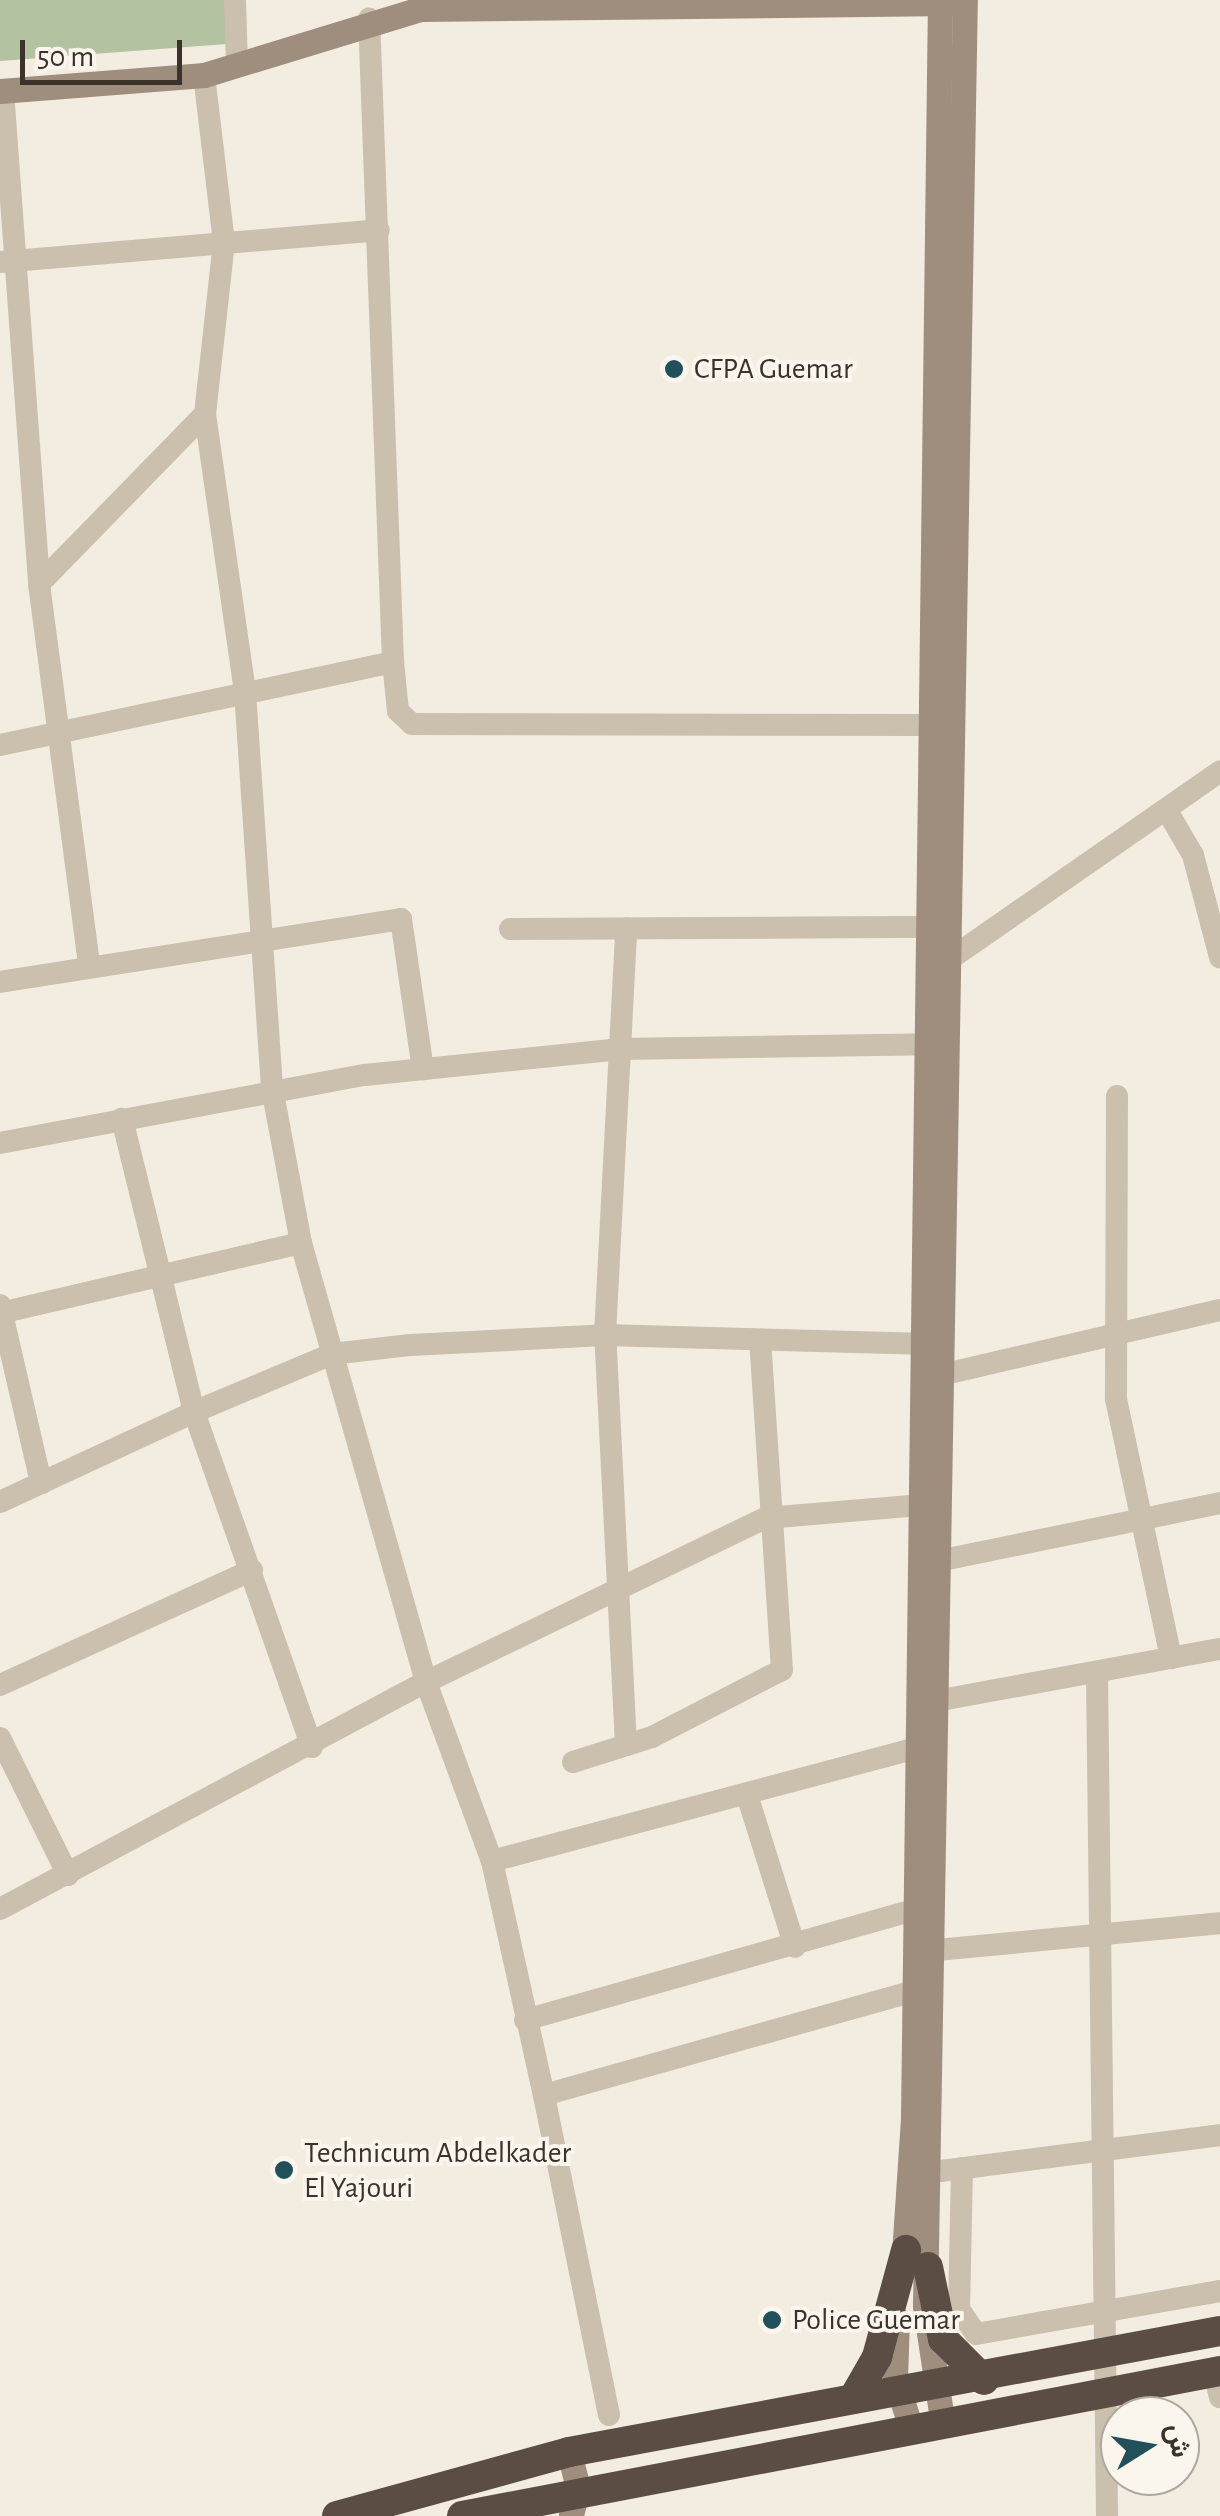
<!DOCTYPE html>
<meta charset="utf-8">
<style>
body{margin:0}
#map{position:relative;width:1220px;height:2516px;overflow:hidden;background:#f3ede1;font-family:"Alegreya Sans",Vazirmatn,sans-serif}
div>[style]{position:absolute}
.green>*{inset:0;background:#b3c2a1}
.street>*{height:22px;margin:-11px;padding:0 11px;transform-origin:11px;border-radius:11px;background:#cbbfad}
.secondary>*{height:25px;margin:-12.5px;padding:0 12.5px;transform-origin:12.5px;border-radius:12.5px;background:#9f8e7e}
.highway>*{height:30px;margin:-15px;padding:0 15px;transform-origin:15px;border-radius:15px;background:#5b4d43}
.dots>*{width:28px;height:28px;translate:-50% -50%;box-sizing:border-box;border:5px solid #faf6ee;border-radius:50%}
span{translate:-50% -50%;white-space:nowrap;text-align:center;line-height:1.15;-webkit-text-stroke:8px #faf6ee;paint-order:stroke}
.poi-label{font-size:30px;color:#3a322b}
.left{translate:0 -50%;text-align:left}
.north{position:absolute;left:1100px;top:2396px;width:100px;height:100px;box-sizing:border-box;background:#faf6ee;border:2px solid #ada8a0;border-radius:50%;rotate:79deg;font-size:28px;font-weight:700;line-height:40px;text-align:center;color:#3a322b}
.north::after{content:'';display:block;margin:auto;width:35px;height:45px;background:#21505b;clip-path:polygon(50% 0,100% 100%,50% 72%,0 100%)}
.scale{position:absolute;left:20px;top:40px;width:162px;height:45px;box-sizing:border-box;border:5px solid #3a322b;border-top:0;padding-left:12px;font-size:30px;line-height:35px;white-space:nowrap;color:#3a322b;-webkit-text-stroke:8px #faf6ee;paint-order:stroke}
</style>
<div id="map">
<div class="green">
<div style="clip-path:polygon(0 0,225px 0,227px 44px,0 61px)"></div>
</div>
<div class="street">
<div style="left:235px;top:0;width:66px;rotate:88.3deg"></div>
<div style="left:204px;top:75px;width:168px;rotate:83.2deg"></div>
<div style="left:224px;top:242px;width:173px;rotate:96.3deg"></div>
<div style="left:205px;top:414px;width:281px;rotate:81.8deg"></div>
<div style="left:245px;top:692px;width:397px;rotate:86.1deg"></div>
<div style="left:272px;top:1088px;width:158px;rotate:79.4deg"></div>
<div style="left:301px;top:1243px;width:456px;rotate:74.1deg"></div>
<div style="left:426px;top:1682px;width:191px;rotate:69.8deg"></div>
<div style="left:492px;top:1861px;width:240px;rotate:77.5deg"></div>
<div style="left:3px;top:91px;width:494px;rotate:85.8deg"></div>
<div style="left:39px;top:584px;width:384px;rotate:82.5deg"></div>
<div style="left:0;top:262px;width:380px;rotate:-4.8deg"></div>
<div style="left:39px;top:584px;width:238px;rotate:-45.7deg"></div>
<div style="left:393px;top:662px;width:49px;rotate:84.2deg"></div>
<div style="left:398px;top:711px;width:19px;rotate:43deg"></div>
<div style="left:412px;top:724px;width:519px;rotate:0.11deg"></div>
<div style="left:0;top:745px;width:402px;rotate:-11.9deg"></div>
<div style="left:393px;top:662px;width:644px;rotate:-92.13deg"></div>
<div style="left:1169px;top:814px;width:48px;rotate:59.7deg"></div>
<div style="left:1193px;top:855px;width:106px;rotate:75.2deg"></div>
<div style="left:510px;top:929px;width:437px;rotate:-0.3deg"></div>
<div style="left:950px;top:959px;width:329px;rotate:-34.8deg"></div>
<div style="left:0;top:982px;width:406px;rotate:-8.9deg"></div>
<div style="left:401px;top:919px;width:152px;rotate:81.7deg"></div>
<div style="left:1117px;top:1096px;width:303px;rotate:90.2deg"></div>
<div style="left:1116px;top:1399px;width:265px;rotate:78deg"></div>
<div style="left:0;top:1143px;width:371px;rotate:-10.6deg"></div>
<div style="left:365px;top:1075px;width:255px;rotate:-5.8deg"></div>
<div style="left:619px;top:1049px;width:325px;rotate:-0.9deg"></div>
<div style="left:0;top:1305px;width:183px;rotate:77deg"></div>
<div style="left:0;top:1313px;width:309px;rotate:-13.1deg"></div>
<div style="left:945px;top:1374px;width:282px;rotate:-13.1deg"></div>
<div style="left:0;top:1502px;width:214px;rotate:-24.9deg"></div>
<div style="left:194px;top:1412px;width:302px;rotate:-103.8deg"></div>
<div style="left:943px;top:1560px;width:283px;rotate:-11.6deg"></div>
<div style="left:1097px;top:1672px;width:844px;rotate:89.32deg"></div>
<div style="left:0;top:1685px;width:277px;rotate:-24.5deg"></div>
<div style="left:941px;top:1700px;width:284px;rotate:-10.4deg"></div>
<div style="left:0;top:1738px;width:153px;rotate:63.6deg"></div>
<div style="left:626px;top:1745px;width:411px;rotate:-92.9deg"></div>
<div style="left:605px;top:1335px;width:407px;rotate:-87deg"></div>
<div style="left:312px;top:1747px;width:355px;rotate:-109.4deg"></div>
<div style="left:194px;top:1412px;width:150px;rotate:-22.8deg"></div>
<div style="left:332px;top:1354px;width:79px;rotate:-6.6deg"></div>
<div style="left:410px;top:1345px;width:195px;rotate:-2.9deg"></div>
<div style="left:605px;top:1335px;width:332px;rotate:1.6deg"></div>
<div style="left:573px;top:1762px;width:83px;rotate:-17.6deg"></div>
<div style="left:652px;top:1737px;width:146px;rotate:-27.3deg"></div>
<div style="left:782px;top:1670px;width:329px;rotate:-93.8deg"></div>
<div style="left:748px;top:1798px;width:156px;rotate:72.5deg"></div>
<div style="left:492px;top:1861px;width:441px;rotate:-14.9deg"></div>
<div style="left:0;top:1909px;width:483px;rotate:-28.1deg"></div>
<div style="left:426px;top:1682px;width:377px;rotate:-25.8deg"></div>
<div style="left:766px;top:1518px;width:157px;rotate:-4.8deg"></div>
<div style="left:937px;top:1950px;width:284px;rotate:-5.4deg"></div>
<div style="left:525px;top:2020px;width:406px;rotate:-15.8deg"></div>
<div style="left:962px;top:2168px;width:141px;rotate:91.2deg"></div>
<div style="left:959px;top:2309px;width:30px;rotate:56deg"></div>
<div style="left:976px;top:2334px;width:248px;rotate:-10deg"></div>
<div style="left:933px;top:2172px;width:289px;rotate:-7.3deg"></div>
<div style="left:1214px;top:2373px;width:25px;rotate:76deg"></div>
<div style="left:609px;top:2415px;width:327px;rotate:-101.5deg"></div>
<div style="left:544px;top:2095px;width:385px;rotate:-15.7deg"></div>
</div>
<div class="secondary">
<div style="left:0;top:91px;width:205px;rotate:-4.5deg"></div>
<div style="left:204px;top:75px;width:226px;rotate:-17deg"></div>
<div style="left:420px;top:9px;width:533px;rotate:-0.64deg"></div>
<div style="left:903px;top:2269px;width:152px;rotate:-86.2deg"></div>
<div style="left:913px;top:2117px;width:2117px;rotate:-89.27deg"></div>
<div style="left:897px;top:2319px;width:59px;rotate:91.9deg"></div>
<div style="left:895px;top:2378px;width:49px;rotate:72.3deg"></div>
<div style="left:942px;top:2419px;width:114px;rotate:-98.6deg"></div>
<div style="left:925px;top:2306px;width:2306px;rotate:-89.01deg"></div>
<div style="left:569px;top:2452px;width:36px;rotate:76deg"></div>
<div style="left:578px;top:2487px;width:30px;rotate:104deg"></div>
</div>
<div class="highway">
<div style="left:928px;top:2267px;width:74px;rotate:78.2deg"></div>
<div style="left:943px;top:2339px;width:58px;rotate:45deg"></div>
<div style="left:856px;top:2394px;width:43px;rotate:-60.4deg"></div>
<div style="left:877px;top:2357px;width:111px;rotate:-74.8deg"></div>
<div style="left:337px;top:2516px;width:241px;rotate:-15.4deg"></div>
<div style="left:569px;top:2452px;width:662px;rotate:-10.53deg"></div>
<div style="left:462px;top:2516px;width:772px;rotate:-10.83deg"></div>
</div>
<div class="dots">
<div style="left:674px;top:369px;background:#21505b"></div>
<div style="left:284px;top:2170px;background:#21505b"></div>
<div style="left:772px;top:2320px;background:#21505b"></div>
</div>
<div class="poi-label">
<span class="left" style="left:694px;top:369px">CFPA Guemar</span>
<span class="left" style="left:304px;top:2170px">Technicum Abdelkader<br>El Yajouri</span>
<span class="left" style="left:792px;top:2320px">Police Guemar</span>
</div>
<div class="north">ش</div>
<div class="scale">50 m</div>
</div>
